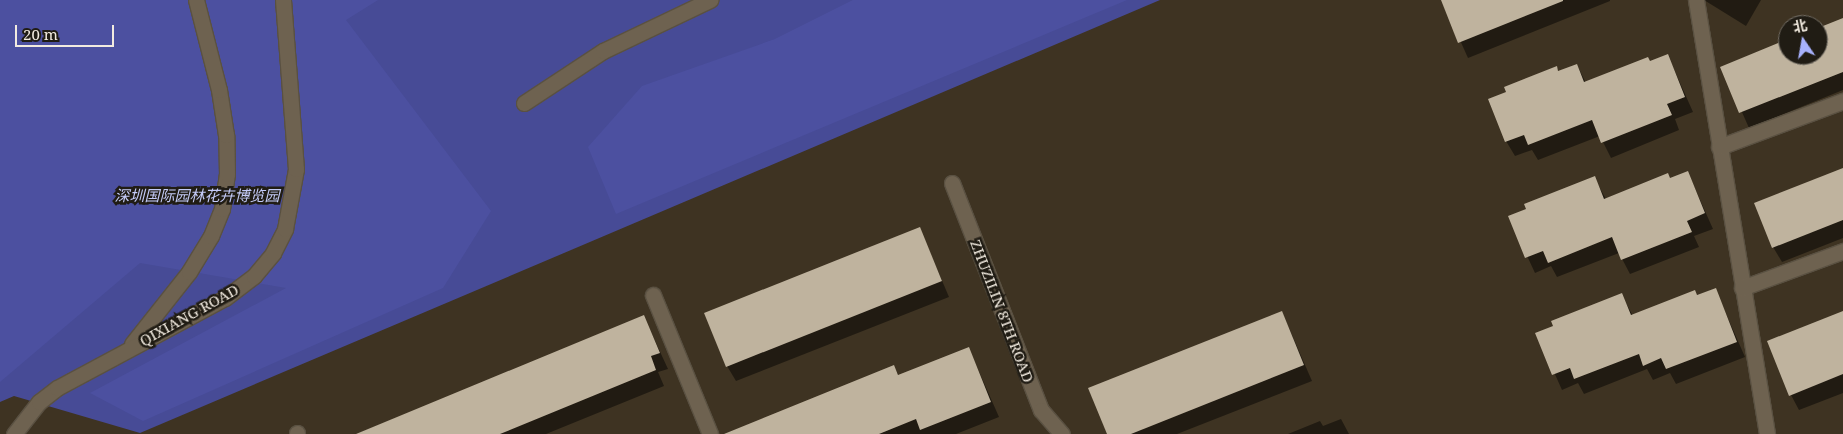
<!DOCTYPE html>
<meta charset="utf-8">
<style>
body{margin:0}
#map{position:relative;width:1843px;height:434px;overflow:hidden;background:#3e3322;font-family:"Noto Serif","Noto Sans SC",serif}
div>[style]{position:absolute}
.green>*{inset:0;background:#474b96}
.forest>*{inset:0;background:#4c50a0}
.shadow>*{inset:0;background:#0007}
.building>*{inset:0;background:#bfb39e}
.roads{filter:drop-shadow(1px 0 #5a5142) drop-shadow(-1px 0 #5a5142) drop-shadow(0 1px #5a5142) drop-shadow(0 -1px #5a5142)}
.service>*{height:15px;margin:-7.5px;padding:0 7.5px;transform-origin:7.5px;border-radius:7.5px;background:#6e6250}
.minor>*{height:15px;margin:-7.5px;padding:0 7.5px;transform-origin:7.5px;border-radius:7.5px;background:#6e6250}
span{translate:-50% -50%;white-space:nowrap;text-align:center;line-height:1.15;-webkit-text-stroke:5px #201c14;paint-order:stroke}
.park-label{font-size:15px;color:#c4cbf8;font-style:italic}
.street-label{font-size:15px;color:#f2ebe0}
.north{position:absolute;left:1778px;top:15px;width:50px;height:50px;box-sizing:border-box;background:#201c14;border:1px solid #746f66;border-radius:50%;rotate:348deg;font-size:14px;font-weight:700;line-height:20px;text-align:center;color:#f2ebe0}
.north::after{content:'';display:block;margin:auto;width:18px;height:22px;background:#a7b1fc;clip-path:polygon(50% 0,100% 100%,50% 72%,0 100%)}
.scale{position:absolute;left:15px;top:25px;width:99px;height:22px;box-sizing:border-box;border:2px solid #f2ebe0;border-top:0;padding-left:6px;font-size:15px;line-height:18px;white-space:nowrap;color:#f2ebe0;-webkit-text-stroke:4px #201c14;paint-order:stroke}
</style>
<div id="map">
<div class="green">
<div style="clip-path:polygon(0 0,1160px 0,140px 433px,14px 396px,0 402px)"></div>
</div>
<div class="forest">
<div style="clip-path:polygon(0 0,378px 0,346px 20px,491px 211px,443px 288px,143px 421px,90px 393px,286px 288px,140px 263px,0 382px)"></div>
<div style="clip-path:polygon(853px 0,1127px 0,616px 214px,588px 147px,642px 86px,775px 39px)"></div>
</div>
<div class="shadow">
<div style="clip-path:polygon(1442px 0,1610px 0,1610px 1px,1468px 58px)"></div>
<div style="clip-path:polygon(1704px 0,1761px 0,1746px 26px)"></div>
<div style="clip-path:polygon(1843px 19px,1843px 90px,1749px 128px,1722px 67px,1788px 41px,1788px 55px,1818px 55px,1818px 29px)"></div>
<div style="clip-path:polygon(1668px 56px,1693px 112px,1675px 119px,1679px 130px,1611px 158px,1600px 136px,1538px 160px,1532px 150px,1515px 156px,1506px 141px,1508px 93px,1556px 68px,1559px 72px,1577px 65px,1586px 83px)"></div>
<div style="clip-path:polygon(1843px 169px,1843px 238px,1782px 262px,1773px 247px)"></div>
<div style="clip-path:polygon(1688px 173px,1713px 229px,1694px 236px,1699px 247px,1630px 274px,1619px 253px,1557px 277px,1551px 266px,1535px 273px,1509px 217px,1594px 178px,1606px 199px)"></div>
<div style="clip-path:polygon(920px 229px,949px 297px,736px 381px,727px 366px)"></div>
<div style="clip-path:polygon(1715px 289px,1745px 357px,1676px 384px,1670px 373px,1653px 380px,1647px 369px,1584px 394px,1578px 383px,1562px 390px,1537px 334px,1621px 294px,1633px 316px)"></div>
<div style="clip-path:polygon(1282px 312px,1312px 381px,1177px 434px,1108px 434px)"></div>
<div style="clip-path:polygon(1843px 313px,1843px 393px,1799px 410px,1791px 395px)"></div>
<div style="clip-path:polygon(644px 317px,668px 369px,658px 372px,664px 386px,546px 434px,357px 434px)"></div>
<div style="clip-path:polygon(969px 349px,999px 417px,956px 434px,750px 434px,894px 367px,899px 376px)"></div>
<div style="clip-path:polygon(1341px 419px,1349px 434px,1288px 434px,1320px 421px,1323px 426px)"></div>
</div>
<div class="building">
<div style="clip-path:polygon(1441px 0,1563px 0,1563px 1px,1458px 43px)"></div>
<div style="clip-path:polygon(1843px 18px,1843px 72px,1739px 113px,1720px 67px,1788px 39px,1788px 55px,1818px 55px,1818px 28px)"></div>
<div style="clip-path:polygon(1668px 54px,1685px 97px,1667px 104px,1672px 115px,1601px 143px,1592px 120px,1528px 145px,1524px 135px,1505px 142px,1488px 99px,1506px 92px,1504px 87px,1557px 66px,1558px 71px,1577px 64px,1584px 82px,1648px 57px,1650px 61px)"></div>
<div style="clip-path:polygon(1843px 168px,1843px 220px,1772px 248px,1754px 203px)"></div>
<div style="clip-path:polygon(1688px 171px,1705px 213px,1687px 221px,1692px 232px,1621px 260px,1612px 237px,1548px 263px,1543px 251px,1525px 258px,1508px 216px,1526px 209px,1524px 204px,1595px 176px,1604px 199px,1668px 173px,1670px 178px)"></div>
<div style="clip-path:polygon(920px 227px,942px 281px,726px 367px,704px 313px)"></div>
<div style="clip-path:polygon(1716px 288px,1737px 342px,1666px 369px,1661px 358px,1643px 366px,1639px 354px,1574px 379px,1570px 368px,1552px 375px,1535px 333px,1553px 326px,1551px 321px,1622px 293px,1631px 315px,1695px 290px,1697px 295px)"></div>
<div style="clip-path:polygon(1282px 311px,1304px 365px,1131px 434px,1107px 434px,1088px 388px)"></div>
<div style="clip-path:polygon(1843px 311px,1843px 374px,1789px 396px,1767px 341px)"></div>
<div style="clip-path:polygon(644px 315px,660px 353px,651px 356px,656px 370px,500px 434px,356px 434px)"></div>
<div style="clip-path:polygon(969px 347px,991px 402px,920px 430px,916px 419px,879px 434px,724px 434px,894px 365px,898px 375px)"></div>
</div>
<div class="roads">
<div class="service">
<div style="left:1696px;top:0;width:440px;rotate:80.7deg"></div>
<div style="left:524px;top:103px;width:95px;rotate:-33.4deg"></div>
<div style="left:603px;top:51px;width:119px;rotate:-25.5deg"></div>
<div style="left:1719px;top:147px;width:132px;rotate:-20.4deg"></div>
<div style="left:1742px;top:288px;width:108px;rotate:-20.1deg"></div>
<div style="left:653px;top:295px;width:150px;rotate:67.7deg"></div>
<div style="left:132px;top:344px;width:92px;rotate:-51.6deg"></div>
<div style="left:189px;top:272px;width:42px;rotate:-58.6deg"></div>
<div style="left:211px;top:236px;width:29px;rotate:-68deg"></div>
<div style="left:222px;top:209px;width:35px;rotate:-82deg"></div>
<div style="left:227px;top:174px;width:39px;rotate:-91deg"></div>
<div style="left:226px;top:135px;width:46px;rotate:-98.8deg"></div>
<div style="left:219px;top:90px;width:93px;rotate:-104.3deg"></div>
<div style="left:297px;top:433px;width:1px;rotate:90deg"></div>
<div style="left:14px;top:434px;width:41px;rotate:-52deg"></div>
<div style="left:39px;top:402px;width:23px;rotate:-38deg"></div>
<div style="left:57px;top:388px;width:191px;rotate:-28.2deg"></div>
<div style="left:225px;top:298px;width:36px;rotate:-37deg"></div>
<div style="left:254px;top:276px;width:30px;rotate:-50deg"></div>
<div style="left:273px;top:253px;width:27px;rotate:-63deg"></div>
<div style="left:285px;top:229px;width:61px;rotate:-79.6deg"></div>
<div style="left:296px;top:169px;width:169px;rotate:-94.4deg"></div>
</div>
<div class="minor">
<div style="left:952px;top:183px;width:244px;rotate:68.6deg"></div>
<div style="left:1041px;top:410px;width:32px;rotate:49deg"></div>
</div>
</div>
<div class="park-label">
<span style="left:197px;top:196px">深圳国际园林花卉博览园</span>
</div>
<div class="street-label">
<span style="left:1002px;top:311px;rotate:69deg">ZHUZILIN 8TH ROAD</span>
<span style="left:189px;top:315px;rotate:-29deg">QIXIANG ROAD</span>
</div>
<div class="north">北</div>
<div class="scale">20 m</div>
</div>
